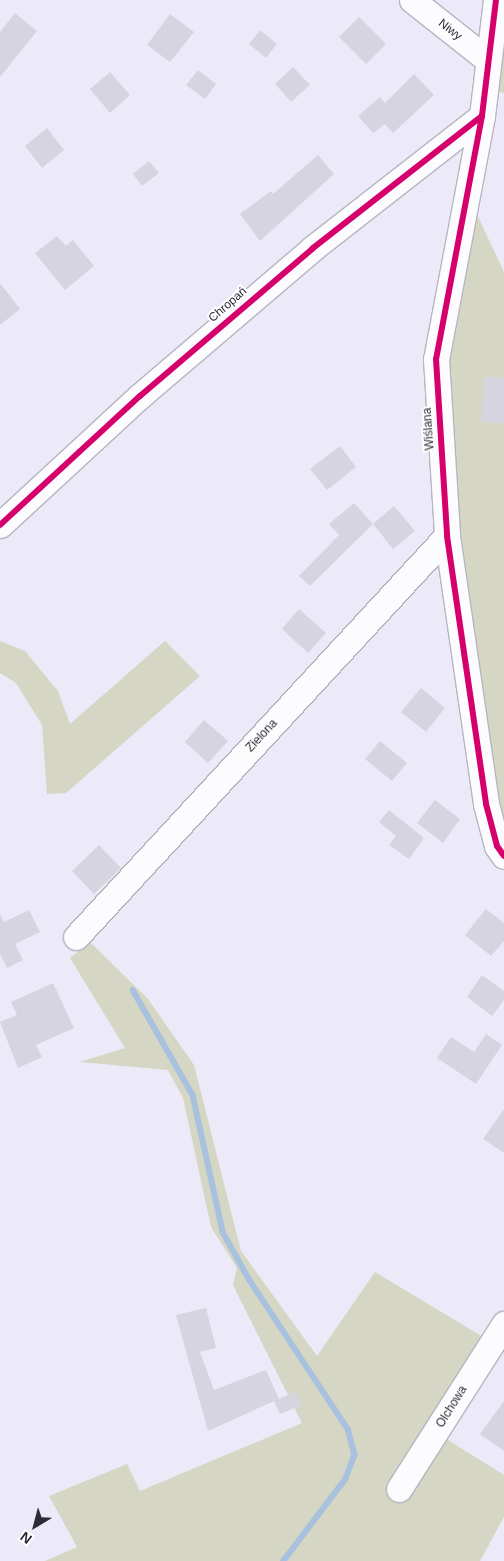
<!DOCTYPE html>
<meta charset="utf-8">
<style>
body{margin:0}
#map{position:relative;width:504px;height:1561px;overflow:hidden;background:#eceaf8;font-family:Arial,sans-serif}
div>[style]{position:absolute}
.green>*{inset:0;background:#d5d6c3}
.stream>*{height:5.5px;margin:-2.75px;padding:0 2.75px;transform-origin:2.75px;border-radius:2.75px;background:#a8c1de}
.building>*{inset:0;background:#d5d4df}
.roads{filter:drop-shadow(1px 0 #b7b5c0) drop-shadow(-1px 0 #b7b5c0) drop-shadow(0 1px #b7b5c0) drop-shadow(0 -1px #b7b5c0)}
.minor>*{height:25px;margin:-12.5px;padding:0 12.5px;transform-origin:12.5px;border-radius:12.5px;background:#fcfcfe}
.cycleway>*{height:6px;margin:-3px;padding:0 3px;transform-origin:3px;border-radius:3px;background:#d6006c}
span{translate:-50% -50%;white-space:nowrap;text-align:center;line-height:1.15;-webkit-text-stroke:4px #fff;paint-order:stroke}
.street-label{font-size:12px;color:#2d2c36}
.north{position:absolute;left:10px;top:1501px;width:50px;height:50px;-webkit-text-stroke:4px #fff;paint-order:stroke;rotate:217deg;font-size:14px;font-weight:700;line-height:20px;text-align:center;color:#2d2c36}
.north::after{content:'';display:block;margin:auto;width:18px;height:22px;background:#2d2c36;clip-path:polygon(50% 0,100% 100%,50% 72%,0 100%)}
</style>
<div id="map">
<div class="green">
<div style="clip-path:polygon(504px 0,504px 93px,495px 91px)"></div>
<div style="clip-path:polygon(473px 206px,504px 272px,504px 843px,456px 527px,449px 359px)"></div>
<div style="clip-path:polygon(0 641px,25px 651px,58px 691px,70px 724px,165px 641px,200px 676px,66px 793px,47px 794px,42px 725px,16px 683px,0 673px)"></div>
<div style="clip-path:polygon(90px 942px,148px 999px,194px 1065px,241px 1251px,317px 1356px,375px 1272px,488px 1340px,432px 1430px,504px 1475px,504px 1517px,480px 1561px,45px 1561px,77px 1547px,49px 1496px,127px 1464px,140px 1491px,302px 1423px,233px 1285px,237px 1268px,211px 1227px,183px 1098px,168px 1070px,80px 1062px,125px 1048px,70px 958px)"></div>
</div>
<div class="stream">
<div style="left:133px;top:990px;width:121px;rotate:60.3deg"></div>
<div style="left:193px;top:1095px;width:140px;rotate:77.6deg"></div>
<div style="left:223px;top:1232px;width:54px;rotate:61deg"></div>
<div style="left:249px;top:1279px;width:180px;rotate:56.6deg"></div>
<div style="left:348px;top:1429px;width:27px;rotate:75deg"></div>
<div style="left:355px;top:1455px;width:26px;rotate:111deg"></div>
<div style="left:346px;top:1479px;width:103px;rotate:127.1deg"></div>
</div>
<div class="building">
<div style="clip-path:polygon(15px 13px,37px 31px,0 77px,0 32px)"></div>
<div style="clip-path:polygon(170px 14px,194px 32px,170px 62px,147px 45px)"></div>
<div style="clip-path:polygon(359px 17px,386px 44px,366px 64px,339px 37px)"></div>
<div style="clip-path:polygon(260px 30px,277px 44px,266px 58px,249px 44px)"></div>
<div style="clip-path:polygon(293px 67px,310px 85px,291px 102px,275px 84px)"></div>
<div style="clip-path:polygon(198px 70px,216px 84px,205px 99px,186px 85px)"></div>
<div style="clip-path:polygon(110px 72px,130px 95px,110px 113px,90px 89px)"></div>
<div style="clip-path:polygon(414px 74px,434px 95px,393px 133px,385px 124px,373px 133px,358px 116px,380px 97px,385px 103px)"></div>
<div style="clip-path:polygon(47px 128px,64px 150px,42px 168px,25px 146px)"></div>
<div style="clip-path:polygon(318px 155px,334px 174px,260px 241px,240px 214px,271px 191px,273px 194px)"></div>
<div style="clip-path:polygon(149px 161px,159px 173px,142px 186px,133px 174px)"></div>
<div style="clip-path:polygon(57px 236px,66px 246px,73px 240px,94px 266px,65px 290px,35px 253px)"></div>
<div style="clip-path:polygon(0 283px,20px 309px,0 325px)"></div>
<div style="clip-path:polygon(484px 377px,504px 378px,504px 423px,481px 422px)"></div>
<div style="clip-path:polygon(340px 446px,356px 467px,327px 490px,310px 469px)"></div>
<div style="clip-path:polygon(354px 503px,373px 524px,310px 586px,299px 576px,339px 535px,329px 524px)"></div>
<div style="clip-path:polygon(394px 506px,415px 531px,393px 549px,373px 524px)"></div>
<div style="clip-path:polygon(299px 609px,326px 633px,308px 653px,282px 629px)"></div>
<div style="clip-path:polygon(421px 688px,445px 708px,426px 732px,401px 712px)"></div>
<div style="clip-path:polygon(204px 720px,228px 741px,208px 763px,185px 742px)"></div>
<div style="clip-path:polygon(380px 741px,407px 763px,392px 781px,365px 759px)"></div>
<div style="clip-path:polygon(435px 800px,460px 819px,443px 843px,417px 823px)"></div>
<div style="clip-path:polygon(389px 810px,424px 838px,409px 859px,389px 845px,396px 836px,379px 822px)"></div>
<div style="clip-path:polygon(99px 845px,121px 868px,94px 894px,72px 871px)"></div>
<div style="clip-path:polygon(486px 909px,504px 923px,504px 941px,491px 956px,465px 935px)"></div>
<div style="clip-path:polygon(29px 910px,40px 932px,15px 944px,23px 960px,7px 968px,0 954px,0 914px,4px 922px)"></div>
<div style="clip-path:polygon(482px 975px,504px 991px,504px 1000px,492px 1016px,467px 997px)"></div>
<div style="clip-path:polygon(53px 983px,74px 1028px,36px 1045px,42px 1057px,18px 1068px,0 1022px,17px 1015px,11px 1002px)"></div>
<div style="clip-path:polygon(486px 1034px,502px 1045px,476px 1084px,437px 1058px,451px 1037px,474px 1052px)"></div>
<div style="clip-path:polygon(504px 1109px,504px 1153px,483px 1139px)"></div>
<div style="clip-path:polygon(206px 1308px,216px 1348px,200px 1352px,214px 1390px,266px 1370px,279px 1399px,296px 1391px,302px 1405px,280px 1414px,274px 1401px,208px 1431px,176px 1315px)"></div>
<div style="clip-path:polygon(504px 1401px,504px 1451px,480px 1434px)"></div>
</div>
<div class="roads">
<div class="minor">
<div style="left:412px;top:0;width:97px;rotate:38.3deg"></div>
<div style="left:496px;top:0;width:117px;rotate:96.9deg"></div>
<div style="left:482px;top:116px;width:247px;rotate:100.7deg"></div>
<div style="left:436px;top:359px;width:177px;rotate:86.4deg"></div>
<div style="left:447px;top:536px;width:271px;rotate:81.7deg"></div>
<div style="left:486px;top:804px;width:43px;rotate:75.3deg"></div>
<div style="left:497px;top:846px;width:12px;rotate:55deg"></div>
<div style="left:0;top:525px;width:190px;rotate:-42.7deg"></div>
<div style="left:140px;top:396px;width:228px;rotate:-40.5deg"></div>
<div style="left:313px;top:248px;width:214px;rotate:-38deg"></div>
<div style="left:76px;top:937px;width:546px;rotate:-47.23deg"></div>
<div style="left:399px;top:1489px;width:196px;rotate:-57.5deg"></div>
</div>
</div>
<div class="cycleway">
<div style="left:496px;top:0;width:117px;rotate:96.9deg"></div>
<div style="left:482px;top:116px;width:247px;rotate:100.7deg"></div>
<div style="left:436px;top:359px;width:177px;rotate:86.4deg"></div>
<div style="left:447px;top:536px;width:271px;rotate:81.7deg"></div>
<div style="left:486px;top:804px;width:43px;rotate:75.3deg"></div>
<div style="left:497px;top:846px;width:12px;rotate:55deg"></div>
<div style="left:0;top:525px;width:190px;rotate:-42.7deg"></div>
<div style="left:140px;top:396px;width:228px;rotate:-40.5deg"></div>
<div style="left:313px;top:248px;width:214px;rotate:-38deg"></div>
</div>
<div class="street-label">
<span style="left:450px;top:30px;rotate:38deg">Niwy</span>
<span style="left:228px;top:305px;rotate:-41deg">Chropań</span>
<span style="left:429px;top:429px;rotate:-94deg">Wiślana</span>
<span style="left:262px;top:736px;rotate:-47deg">Zielona</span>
<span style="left:452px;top:1407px;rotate:-58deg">Olchowa</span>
</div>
<div class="north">N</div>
</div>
